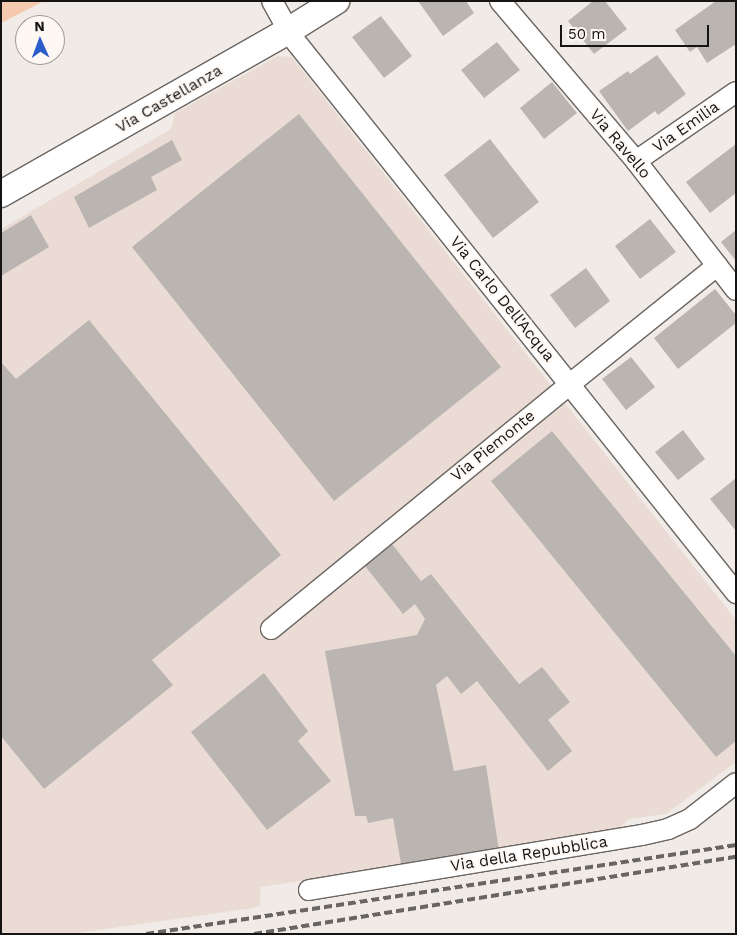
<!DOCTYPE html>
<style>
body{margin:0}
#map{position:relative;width:737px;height:935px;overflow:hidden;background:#f1ebe7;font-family:"Work Sans",sans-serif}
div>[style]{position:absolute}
.built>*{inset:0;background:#eadcd4}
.green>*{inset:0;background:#f5c9ad}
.building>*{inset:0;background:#bbb5b2}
.roads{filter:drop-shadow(1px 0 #6a6561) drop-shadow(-1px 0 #6a6561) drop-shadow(0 1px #6a6561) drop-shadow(0 -1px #6a6561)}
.minor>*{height:20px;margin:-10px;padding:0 10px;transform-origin:10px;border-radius:10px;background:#fff}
.tertiary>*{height:26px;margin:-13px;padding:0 13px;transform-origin:13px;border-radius:13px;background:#fff}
.rail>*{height:4px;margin-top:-2px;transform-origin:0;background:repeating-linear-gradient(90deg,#696563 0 8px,transparent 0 12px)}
span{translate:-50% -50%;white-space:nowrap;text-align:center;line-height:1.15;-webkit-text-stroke:4px #fef8f4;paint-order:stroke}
.street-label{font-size:16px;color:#161413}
.frame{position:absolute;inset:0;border:2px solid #161413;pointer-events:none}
.north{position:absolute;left:15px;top:15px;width:50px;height:50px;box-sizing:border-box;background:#fef8f4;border:1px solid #a19d9a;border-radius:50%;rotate:358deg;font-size:14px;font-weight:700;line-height:20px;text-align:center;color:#161413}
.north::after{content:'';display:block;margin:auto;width:18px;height:22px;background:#2b5cca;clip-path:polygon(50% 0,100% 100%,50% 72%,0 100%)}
.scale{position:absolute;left:560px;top:25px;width:149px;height:22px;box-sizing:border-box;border:2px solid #161413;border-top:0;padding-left:6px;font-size:15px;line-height:18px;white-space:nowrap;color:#161413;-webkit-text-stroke:4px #fef8f4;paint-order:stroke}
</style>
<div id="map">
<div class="built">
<div style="clip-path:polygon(278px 56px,292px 57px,736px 620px,736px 762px,666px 814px,629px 819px,620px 828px,499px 851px,261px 887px,260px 905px,254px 908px,70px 934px,1px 934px,1px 229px,171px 129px,175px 113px)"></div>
</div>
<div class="green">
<div style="clip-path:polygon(1px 1px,44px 1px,1px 23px)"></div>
</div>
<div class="building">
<div style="clip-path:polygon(418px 1px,466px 1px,474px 13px,443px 36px)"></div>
<div style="clip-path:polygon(593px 1px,605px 1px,627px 29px,594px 54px,568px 21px)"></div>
<div style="clip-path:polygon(716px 1px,736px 1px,736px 44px,707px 63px,697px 47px,690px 52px,675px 30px)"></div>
<div style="clip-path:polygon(381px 16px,412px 56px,384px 78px,352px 37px)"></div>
<div style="clip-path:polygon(497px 42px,520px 70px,484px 98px,461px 70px)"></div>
<div style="clip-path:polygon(657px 55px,686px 94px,658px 115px,655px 111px,628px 131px,599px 91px,628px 71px,630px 74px)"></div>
<div style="clip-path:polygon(552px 82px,577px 113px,544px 139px,520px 108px)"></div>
<div style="clip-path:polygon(299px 114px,501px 367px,334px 501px,132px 247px)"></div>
<div style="clip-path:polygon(490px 139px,539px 202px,493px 238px,444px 175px)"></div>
<div style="clip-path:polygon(172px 140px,182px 160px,151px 177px,157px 190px,89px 228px,74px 197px)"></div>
<div style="clip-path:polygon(736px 144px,736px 193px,710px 213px,686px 182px)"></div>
<div style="clip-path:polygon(31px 215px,49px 247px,1px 276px,1px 233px)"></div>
<div style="clip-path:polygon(650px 219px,676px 252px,640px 279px,615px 246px)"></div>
<div style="clip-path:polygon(736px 230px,736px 261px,721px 242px)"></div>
<div style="clip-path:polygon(586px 268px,610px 301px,575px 328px,550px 295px)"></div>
<div style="clip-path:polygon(715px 289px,736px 315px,736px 323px,678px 369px,654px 338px)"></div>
<div style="clip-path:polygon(89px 320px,281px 555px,152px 660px,173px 685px,44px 789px,1px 736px,1px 362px,16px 379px)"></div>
<div style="clip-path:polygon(631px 357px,655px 387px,626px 410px,602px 379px)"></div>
<div style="clip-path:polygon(683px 430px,705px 459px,678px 480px,655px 452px)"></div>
<div style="clip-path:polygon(552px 431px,736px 656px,736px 741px,716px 757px,491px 481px)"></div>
<div style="clip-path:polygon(736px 478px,736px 531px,710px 499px)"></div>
<div style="clip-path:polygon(392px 544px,421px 581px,431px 574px,519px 684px,542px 667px,570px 702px,548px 720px,572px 751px,548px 771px,477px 681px,461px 694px,447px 676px,436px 685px,454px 771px,486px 765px,499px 851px,402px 869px,393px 818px,368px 823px,366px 816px,355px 816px,325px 651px,417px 635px,425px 619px,415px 604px,403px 614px,365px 566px)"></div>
<div style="clip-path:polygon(264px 673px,308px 731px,298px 741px,331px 781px,267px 830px,191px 732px)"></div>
</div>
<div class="roads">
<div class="minor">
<div style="left:272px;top:1px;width:41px;rotate:60.9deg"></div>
<div style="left:292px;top:37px;width:712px;rotate:51.39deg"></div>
<div style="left:500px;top:1px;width:210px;rotate:49.6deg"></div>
<div style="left:636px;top:161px;width:163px;rotate:52.2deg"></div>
<div style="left:636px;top:161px;width:121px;rotate:-34.6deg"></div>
<div style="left:271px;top:629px;width:387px;rotate:-39.3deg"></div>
<div style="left:570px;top:384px;width:189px;rotate:-38.8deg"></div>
<div style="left:309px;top:890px;width:338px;rotate:-9.4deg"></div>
<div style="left:642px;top:835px;width:27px;rotate:-13deg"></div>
<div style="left:668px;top:829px;width:24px;rotate:-24deg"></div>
<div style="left:690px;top:819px;width:58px;rotate:-38deg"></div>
</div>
<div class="tertiary">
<div style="left:1px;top:194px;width:330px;rotate:-29.6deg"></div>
<div style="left:288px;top:31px;width:57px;rotate:-32deg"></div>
</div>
</div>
<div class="rail">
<div style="left:146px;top:934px;width:597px;rotate:-8.58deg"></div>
<div style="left:254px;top:934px;width:488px;rotate:-9.1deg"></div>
</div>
<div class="street-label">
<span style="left:169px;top:99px;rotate:-30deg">Via Castellanza</span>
<span style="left:686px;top:127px;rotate:-35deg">Via Emilia</span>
<span style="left:620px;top:144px;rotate:50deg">Via Ravello</span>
<span style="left:502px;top:299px;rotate:51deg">Via Carlo Dell'Acqua</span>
<span style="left:493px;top:446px;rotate:-39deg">Via Piemonte</span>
<span style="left:529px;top:854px;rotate:-9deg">Via della Repubblica</span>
</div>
<div class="frame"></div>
<div class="north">N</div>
<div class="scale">50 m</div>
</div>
